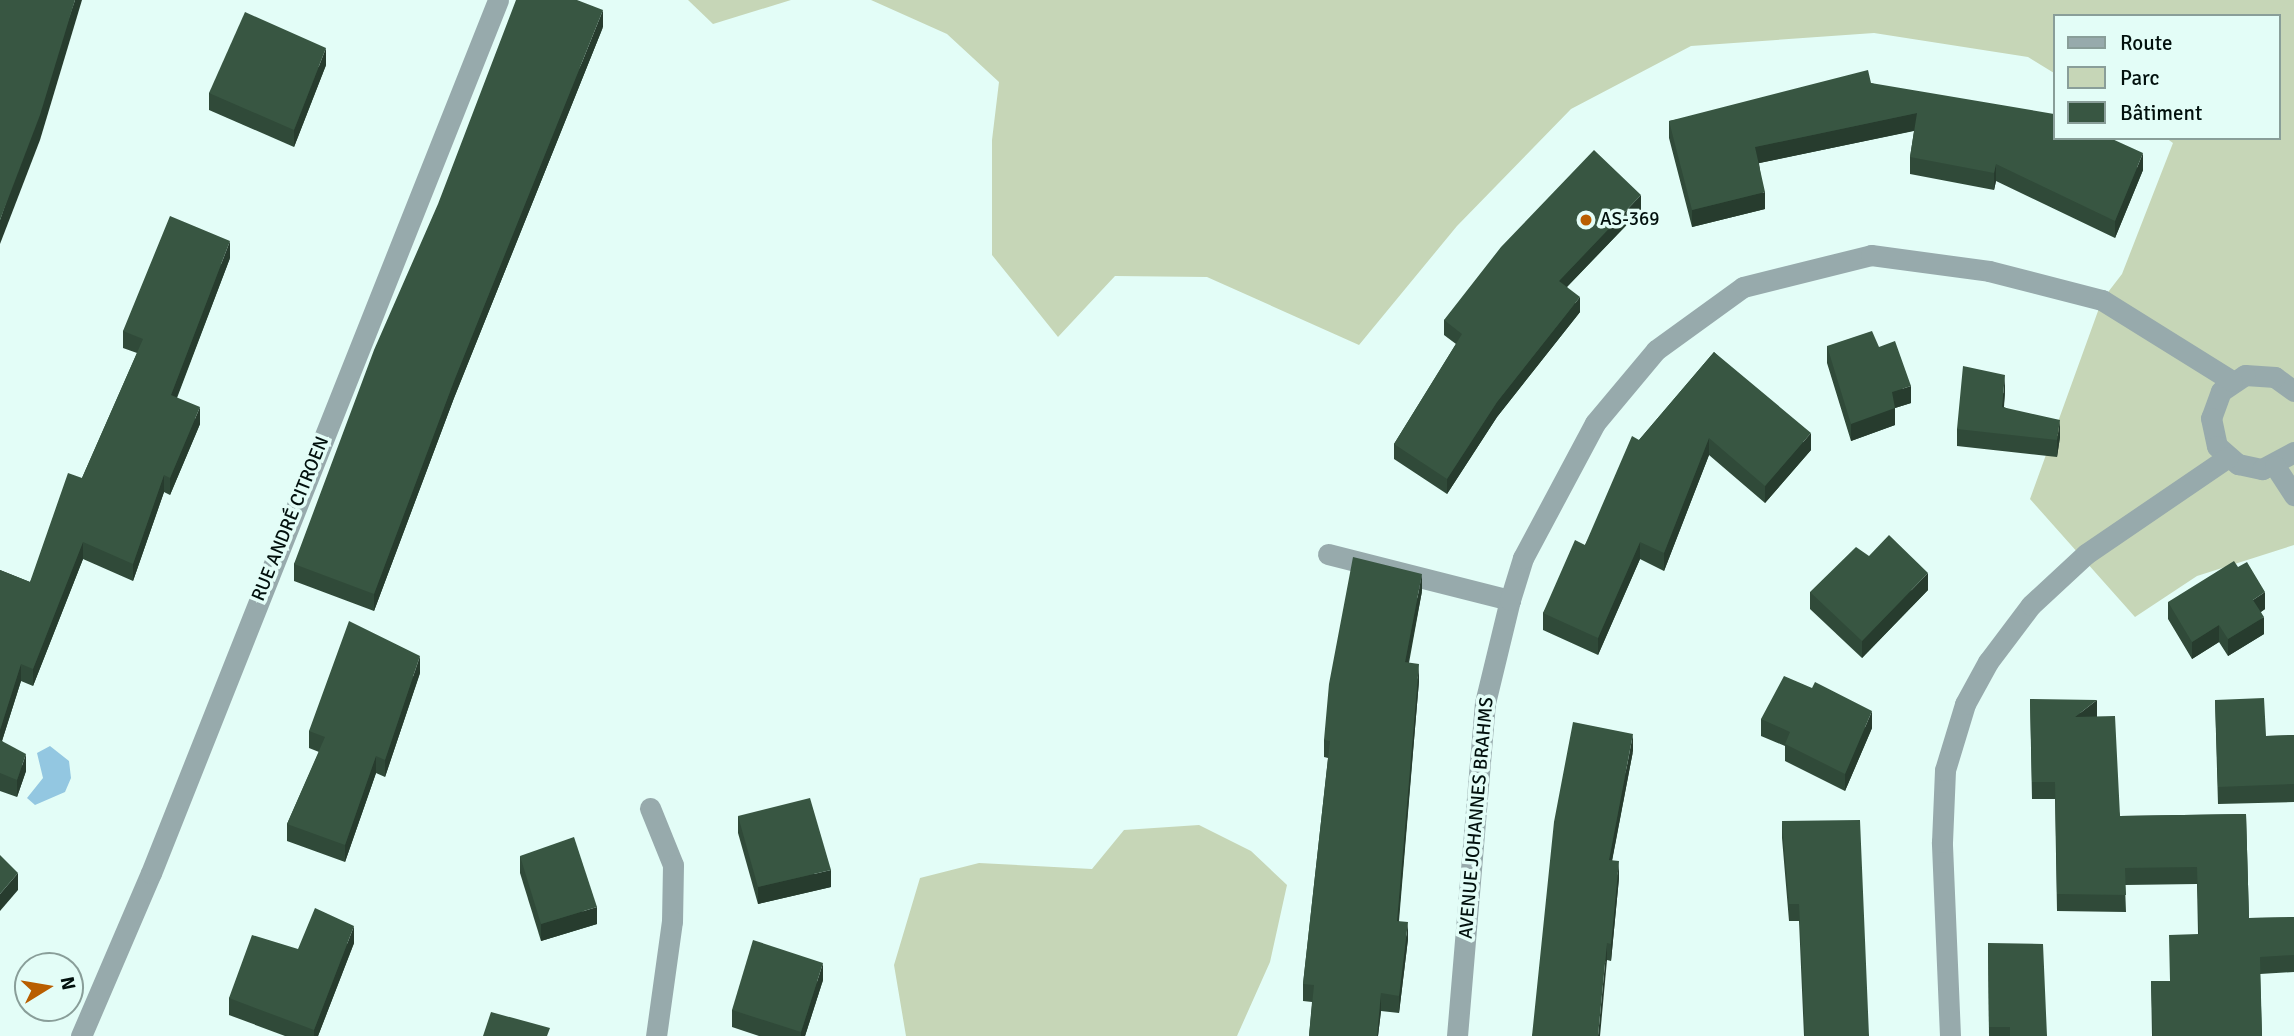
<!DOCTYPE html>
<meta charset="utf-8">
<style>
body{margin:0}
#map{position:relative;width:2294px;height:1036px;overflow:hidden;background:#e3fdf7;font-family:Signika,sans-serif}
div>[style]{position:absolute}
.green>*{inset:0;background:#c6d6b7}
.water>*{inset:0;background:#93c7e1}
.minor>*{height:21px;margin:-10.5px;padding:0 10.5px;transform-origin:10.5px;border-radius:10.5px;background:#97aaac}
.wall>*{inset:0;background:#304a39}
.shaded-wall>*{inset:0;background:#273c2e}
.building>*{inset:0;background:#385642}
.dots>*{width:19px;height:19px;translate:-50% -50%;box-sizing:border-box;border:4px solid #e3fdf7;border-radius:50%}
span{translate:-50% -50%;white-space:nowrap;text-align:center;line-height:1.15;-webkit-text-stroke:7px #e3fdf7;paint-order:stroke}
.poi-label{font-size:19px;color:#02100d}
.left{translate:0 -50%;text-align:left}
.street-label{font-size:19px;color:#02100d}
.legend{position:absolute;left:2053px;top:14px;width:228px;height:126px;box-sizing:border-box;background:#e3fdf7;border:2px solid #899e99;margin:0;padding:9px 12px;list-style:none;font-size:21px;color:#02100d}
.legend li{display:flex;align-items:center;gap:14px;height:35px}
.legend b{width:35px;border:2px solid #899e99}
.north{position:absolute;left:14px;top:952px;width:70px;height:70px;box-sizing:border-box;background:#e3fdf7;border:2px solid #899e99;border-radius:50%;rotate:79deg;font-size:19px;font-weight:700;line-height:28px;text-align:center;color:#02100d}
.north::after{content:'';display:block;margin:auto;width:24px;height:32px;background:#b95e00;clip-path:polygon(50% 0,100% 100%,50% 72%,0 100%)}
</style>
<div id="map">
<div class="green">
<div style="clip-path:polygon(688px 0,791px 0,713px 24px)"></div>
<div style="clip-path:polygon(871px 0,2294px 0,2294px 545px,2197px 576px,2135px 617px,2030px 499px,2102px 300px,2122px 274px,2173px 143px,2166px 138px,2278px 138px,2278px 16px,2054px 16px,2054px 73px,2028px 57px,1874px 33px,1691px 46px,1571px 109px,1457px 226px,1359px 345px,1207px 277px,1115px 276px,1058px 337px,992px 255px,992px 140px,999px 82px,947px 34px)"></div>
<div style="clip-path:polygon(1199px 825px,1251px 851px,1287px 885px,1270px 962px,1237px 1036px,906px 1036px,894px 965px,920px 878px,979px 863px,1092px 869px,1124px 830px)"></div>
</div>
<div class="water">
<div style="clip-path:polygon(50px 746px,69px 761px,71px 778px,65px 792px,35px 805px,27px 798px,43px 778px,37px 753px)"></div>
</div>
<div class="minor">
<div style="left:2294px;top:391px;width:24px;rotate:-144deg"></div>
<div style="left:2275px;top:377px;width:30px;rotate:-176deg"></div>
<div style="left:2245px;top:375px;width:29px;rotate:146deg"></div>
<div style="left:2221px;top:391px;width:29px;rotate:110deg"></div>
<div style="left:2211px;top:418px;width:29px;rotate:78deg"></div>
<div style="left:2217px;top:446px;width:28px;rotate:41deg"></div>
<div style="left:2238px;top:464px;width:25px;rotate:12deg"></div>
<div style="left:2262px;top:469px;width:36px;rotate:-28deg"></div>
<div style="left:2275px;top:466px;width:35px;rotate:57deg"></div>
<div style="left:1328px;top:554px;width:188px;rotate:14.2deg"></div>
<div style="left:650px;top:808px;width:61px;rotate:68deg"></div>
<div style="left:673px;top:865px;width:56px;rotate:91deg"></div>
<div style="left:672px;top:921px;width:116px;rotate:97.9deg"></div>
<div style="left:81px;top:1036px;width:177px;rotate:-66.8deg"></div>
<div style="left:151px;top:873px;width:939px;rotate:-68.32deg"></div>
<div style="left:1457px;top:1036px;width:334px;rotate:-85.2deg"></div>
<div style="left:1485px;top:703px;width:106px;rotate:-76.4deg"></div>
<div style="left:1510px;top:600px;width:44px;rotate:-72.8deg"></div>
<div style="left:1523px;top:558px;width:153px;rotate:-61.9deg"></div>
<div style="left:1595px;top:423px;width:95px;rotate:-50.1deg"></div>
<div style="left:1656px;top:350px;width:107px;rotate:-35.9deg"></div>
<div style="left:1743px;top:287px;width:132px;rotate:-14deg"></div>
<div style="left:1871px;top:255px;width:119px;rotate:7.7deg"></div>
<div style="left:1989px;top:271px;width:117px;rotate:14.4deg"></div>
<div style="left:2102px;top:300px;width:153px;rotate:31.9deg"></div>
<div style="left:1950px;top:1036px;width:194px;rotate:-92.4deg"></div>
<div style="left:1942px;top:842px;width:72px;rotate:-87.6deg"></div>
<div style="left:1945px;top:770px;width:69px;rotate:-73.1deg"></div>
<div style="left:1965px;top:704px;width:48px;rotate:-61.3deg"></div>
<div style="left:1988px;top:662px;width:71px;rotate:-53deg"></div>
<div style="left:2031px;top:605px;width:75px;rotate:-42.8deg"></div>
<div style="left:2086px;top:554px;width:172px;rotate:-34.3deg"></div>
</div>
<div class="wall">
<div style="clip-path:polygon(603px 27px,454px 398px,374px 611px,294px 581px,294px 564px)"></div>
<div style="clip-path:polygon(326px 65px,294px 147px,209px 110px,209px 93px)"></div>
<div style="clip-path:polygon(1871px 83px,2143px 170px,2115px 238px,1996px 181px,1994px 190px,1910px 174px,1910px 157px,1914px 131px,1759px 163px,1765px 209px,1692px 227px,1669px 138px,1669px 121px)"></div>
<div style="clip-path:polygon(1641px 210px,1567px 287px,1580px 312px,1497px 417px,1447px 494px,1394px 459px,1394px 444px,1456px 344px,1444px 335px,1444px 320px)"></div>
<div style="clip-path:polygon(230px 258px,177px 398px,200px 424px,170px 495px,164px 492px,133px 581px,83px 559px,33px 686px,21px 681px,2px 741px,26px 771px,17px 797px,0 791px,0 570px,30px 582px,82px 478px,137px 353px,123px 348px,123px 331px)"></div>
<div style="clip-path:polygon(1827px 346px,1879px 347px,1911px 403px,1895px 408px,1895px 425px,1851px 441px,1827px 363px)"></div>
<div style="clip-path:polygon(1714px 352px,1811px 450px,1765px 503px,1709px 455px,1664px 571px,1640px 559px,1598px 655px,1543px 630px,1543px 613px,1585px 545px,1639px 440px)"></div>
<div style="clip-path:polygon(2005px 392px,2004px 407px,2060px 437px,2057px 457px,1957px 446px,1957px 429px)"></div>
<div style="clip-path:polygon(1928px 590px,1862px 658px,1810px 609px,1810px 592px)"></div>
<div style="clip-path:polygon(1422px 591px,1409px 663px,1419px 681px,1399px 921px,1408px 939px,1399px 1013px,1381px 1011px,1378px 1036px,1309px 1036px,1312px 1002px,1303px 1001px,1303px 984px,1328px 758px,1324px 757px,1324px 740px)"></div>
<div style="clip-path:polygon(2168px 602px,2265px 609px,2261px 612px,2264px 634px,2228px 656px,2219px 642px,2192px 659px,2168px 619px)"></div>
<div style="clip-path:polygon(420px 673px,385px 777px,376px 773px,345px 862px,287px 841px,287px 824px,319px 752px,309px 748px,309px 731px)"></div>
<div style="clip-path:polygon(2030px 699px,2097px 717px,2120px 816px,2246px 814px,2249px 918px,2294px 917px,2294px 972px,2260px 974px,2262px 1036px,2152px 1036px,2151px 981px,2170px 981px,2198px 934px,2197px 884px,2125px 885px,2126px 912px,2057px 911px,2055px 799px,2032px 799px)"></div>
<div style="clip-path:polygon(2215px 700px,2266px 736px,2294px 735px,2294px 802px,2218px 804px)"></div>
<div style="clip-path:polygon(1761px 719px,1872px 728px,1845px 791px,1785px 761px,1785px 746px,1761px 736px)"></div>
<div style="clip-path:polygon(1633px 751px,1612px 860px,1619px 878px,1611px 961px,1607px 960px,1532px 1036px)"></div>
<div style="clip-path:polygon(738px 816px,831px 887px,758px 904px,738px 833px)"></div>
<div style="clip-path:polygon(1782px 821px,1869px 1036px,1804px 1036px,1799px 921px,1789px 921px,1782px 838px)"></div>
<div style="clip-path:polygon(520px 856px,597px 924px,541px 941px,520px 873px)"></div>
<div style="clip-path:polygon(354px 943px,318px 1036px,285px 1036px,229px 1015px,229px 998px,298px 949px)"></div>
<div style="clip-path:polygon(1988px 943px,2047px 1036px,1989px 1036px)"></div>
<div style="clip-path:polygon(823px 980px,805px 1036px,759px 1036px,732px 1027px,732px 1010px)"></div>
</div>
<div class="shaded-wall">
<div style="clip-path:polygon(75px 0,82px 0,40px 140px,0 244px,0 220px)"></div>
<div style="clip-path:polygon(603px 10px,603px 27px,454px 398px,374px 611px,374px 594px,454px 381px)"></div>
<div style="clip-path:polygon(326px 48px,326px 65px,294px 147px,294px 130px)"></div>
<div style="clip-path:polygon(1917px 113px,1917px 130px,1755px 164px,1755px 147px)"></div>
<div style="clip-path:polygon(2143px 153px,2143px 170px,2115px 238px,2115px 221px)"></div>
<div style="clip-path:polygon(1996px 164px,1996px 181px,1994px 190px,1994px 173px)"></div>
<div style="clip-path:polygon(1765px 192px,1765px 209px,1692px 227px,1692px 210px)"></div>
<div style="clip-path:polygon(1641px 195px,1641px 210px,1559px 295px,1559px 281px)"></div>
<div style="clip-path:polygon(230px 241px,230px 258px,171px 412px,171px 395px)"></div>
<div style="clip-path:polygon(1580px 297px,1580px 312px,1497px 417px,1447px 494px,1447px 479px,1497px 402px)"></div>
<div style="clip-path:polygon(2005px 375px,2005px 392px,2002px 424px,2002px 407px)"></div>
<div style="clip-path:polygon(1911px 386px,1911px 403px,1895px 408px,1895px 425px,1851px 441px,1851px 424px,1892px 392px)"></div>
<div style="clip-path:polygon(200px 407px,200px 424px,170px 495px,170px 478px)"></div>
<div style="clip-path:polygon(2060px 420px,2060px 437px,2057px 457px,2057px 440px)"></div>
<div style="clip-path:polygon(1811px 433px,1811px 450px,1765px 503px,1765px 486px)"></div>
<div style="clip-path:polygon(1709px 438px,1709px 455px,1664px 571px,1664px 553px)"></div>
<div style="clip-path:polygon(164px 475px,164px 492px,133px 581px,133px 564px)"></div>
<div style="clip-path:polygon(83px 542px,83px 559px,33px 686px,33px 669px)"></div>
<div style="clip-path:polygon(1640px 542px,1640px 559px,1598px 655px,1598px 638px)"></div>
<div style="clip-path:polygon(1928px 573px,1928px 590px,1862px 658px,1862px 641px)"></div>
<div style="clip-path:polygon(1422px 574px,1422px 591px,1405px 679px,1405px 662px)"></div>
<div style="clip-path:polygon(2265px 592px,2265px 609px,2253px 617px,2253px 600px)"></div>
<div style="clip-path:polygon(2264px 617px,2264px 634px,2228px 656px,2228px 639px)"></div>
<div style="clip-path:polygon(2219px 625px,2219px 642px,2192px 659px,2192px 642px)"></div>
<div style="clip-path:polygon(420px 656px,420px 673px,385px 777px,385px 760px)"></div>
<div style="clip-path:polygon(21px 664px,21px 681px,0 747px,0 730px)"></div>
<div style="clip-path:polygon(1419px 664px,1419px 681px,1397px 938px,1397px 921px)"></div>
<div style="clip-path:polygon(2097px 700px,2097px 717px,2075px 717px)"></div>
<div style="clip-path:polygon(1872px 711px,1872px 728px,1845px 791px,1845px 774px)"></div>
<div style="clip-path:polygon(1633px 734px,1633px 751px,1609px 877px,1609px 860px)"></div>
<div style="clip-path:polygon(26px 754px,26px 771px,17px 797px,17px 780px)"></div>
<div style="clip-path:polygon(376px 756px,376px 773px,345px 862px,345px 845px)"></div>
<div style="clip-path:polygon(1619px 861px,1619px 878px,1611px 961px,1611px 944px)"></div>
<div style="clip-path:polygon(831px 870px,831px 887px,758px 904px,758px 887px)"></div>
<div style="clip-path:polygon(18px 873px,18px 890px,0 911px,0 894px)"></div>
<div style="clip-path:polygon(597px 907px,597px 924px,541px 941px,541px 924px)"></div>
<div style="clip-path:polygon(1408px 922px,1408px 939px,1399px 1013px,1399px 996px)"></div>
<div style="clip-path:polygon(354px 926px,354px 943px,318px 1036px,314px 1036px,314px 1030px)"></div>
<div style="clip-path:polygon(1607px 943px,1607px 960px,1600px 1036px,1598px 1036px)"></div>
<div style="clip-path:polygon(823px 963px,823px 980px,805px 1036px,801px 1036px,801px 1032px)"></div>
<div style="clip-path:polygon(1381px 993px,1381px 1011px,1378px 1036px,1377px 1036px)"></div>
</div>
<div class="building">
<div style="clip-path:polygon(0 0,75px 0,40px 115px,0 220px)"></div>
<div style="clip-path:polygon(516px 0,577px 0,603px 10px,454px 381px,374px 594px,294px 564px,374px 350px,438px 204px)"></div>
<div style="clip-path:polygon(245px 12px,326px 48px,294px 130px,209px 93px)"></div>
<div style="clip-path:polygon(1868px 70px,1871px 83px,2054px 114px,2054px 138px,2110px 138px,2143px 153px,2115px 221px,1996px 164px,1994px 173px,1910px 157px,1917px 113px,1755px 147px,1765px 192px,1692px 210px,1669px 121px)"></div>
<div style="clip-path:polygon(1594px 150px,1641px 195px,1559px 281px,1580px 297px,1497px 402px,1447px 479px,1394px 444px,1462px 334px,1444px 320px,1501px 247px)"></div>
<div style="clip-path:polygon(170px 216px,230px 241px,171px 395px,200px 407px,170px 478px,164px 475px,133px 564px,83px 542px,33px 669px,21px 664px,0 730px,0 570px,30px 582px,68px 473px,82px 478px,143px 339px,123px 331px)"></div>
<div style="clip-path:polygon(1872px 331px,1879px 347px,1895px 341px,1911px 386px,1892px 392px,1895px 408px,1851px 424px,1827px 346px)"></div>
<div style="clip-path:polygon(1714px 352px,1811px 433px,1765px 486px,1709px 438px,1664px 553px,1640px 542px,1598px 638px,1543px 613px,1575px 540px,1585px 545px,1632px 436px,1639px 440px)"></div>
<div style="clip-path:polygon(1963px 366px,2005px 375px,2002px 407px,2060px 420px,2057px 440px,1957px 429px)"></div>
<div style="clip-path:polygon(1889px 535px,1928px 573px,1862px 641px,1810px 592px,1856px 547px,1869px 556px)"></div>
<div style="clip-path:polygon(1353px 557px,1422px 574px,1405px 662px,1419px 664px,1397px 921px,1408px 922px,1399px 996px,1381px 993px,1377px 1036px,1309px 1036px,1314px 985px,1303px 984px,1330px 741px,1324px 740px,1329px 684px)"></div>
<div style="clip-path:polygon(2234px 561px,2238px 567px,2247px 562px,2265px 592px,2253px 600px,2264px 617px,2228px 639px,2219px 625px,2192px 642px,2168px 602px)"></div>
<div style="clip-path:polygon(349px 621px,420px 656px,385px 760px,376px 756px,345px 845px,287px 824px,325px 737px,309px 731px)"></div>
<div style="clip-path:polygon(1784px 676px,1812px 688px,1815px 682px,1872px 711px,1845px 774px,1785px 744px,1790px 732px,1761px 719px)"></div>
<div style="clip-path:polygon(2264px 698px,2266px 736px,2294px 735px,2294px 784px,2218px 787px,2215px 700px)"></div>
<div style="clip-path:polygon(2030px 699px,2097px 700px,2075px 717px,2115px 716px,2120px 816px,2246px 814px,2249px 918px,2294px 917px,2294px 955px,2260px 957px,2262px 1036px,2153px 1036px,2151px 981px,2170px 981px,2169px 935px,2199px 934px,2197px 867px,2125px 868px,2126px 895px,2057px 894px,2055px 782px,2032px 782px)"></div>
<div style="clip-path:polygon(1573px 722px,1633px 734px,1609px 860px,1619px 861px,1611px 944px,1607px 943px,1598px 1036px,1532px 1036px,1554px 822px)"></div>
<div style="clip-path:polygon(0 740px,26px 754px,17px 780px,0 773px)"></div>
<div style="clip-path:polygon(810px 798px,831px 870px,758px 887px,738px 816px)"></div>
<div style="clip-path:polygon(1860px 820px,1869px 1036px,1805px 1036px,1799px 904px,1789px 904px,1782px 821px)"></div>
<div style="clip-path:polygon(574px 837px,597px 907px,541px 924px,520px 856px)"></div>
<div style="clip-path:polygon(0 855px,18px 873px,0 894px)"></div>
<div style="clip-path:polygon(315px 908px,354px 926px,314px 1030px,229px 998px,252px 935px,298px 949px)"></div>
<div style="clip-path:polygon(753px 940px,823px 963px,801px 1032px,732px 1010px)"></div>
<div style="clip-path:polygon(1988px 943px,2043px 944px,2047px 1036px,2010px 1036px,2010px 1027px,1989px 1027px)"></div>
<div style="clip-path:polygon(491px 1012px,550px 1028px,547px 1036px,483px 1036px)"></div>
</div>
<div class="dots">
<div style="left:1586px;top:220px;background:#b95e00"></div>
</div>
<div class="poi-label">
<span class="left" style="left:1600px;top:220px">AS-369</span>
</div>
<div class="street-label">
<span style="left:291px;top:519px;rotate:-68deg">RUE ANDRÉ CITROEN</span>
<span style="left:1477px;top:818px;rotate:-85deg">AVENUE JOHANNES BRAHMS</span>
</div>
<ul class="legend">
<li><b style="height:9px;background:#97aaac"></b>Route</li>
<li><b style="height:19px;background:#c6d6b7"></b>Parc</li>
<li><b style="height:19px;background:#385642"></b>Bâtiment</li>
</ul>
<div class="north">N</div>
</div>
